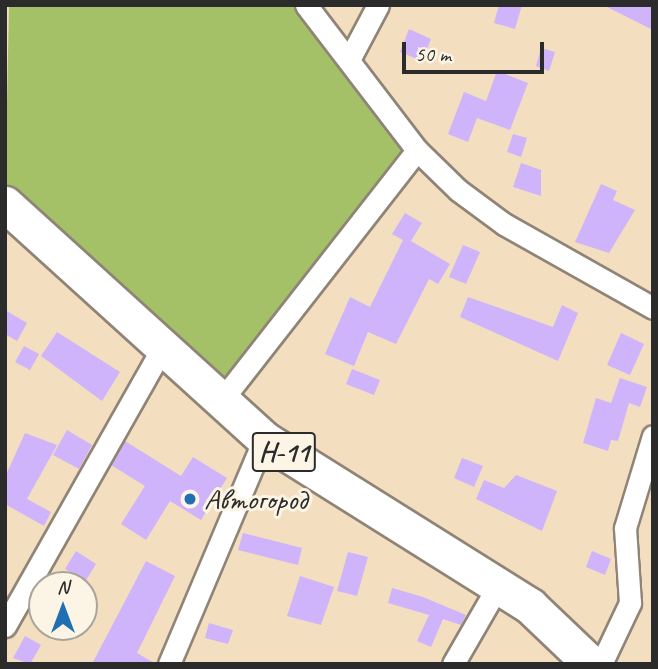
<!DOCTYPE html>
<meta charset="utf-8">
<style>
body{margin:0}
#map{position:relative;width:658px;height:669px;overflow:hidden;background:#f3dec0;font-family:Caveat,sans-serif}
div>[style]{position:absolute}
.green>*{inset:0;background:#a4c168}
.building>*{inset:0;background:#cfb4fb}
.roads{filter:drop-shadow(2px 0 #8f8476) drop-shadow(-2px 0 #8f8476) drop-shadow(0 2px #8f8476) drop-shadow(0 -2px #8f8476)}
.minor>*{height:21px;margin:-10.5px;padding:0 10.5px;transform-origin:10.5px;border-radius:10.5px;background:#fff}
.primary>*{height:35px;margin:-17.5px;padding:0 17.5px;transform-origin:17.5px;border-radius:17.5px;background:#fff}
.dots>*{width:19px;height:19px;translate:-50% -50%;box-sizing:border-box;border:4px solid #fcf5e5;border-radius:50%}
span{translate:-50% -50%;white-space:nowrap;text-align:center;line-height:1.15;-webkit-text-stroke:6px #fcf5e5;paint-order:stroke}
.shield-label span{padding:2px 5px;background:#fcf5e5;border:2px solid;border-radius:5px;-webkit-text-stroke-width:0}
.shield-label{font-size:28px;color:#2b2b2b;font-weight:700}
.poi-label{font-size:30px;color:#2b2b2b}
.left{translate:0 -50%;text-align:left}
.frame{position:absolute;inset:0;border:7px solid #2b2b2b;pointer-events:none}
.north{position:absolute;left:28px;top:571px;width:70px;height:70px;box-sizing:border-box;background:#fcf5e5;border:2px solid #a8a49b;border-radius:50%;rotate:0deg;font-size:19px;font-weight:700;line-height:28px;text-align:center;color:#2b2b2b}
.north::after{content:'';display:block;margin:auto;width:24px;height:32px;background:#1f6fb2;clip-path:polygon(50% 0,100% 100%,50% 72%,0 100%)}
.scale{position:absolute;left:402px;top:42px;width:142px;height:32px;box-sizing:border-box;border:4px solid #2b2b2b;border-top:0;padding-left:9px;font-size:21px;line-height:24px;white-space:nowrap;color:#2b2b2b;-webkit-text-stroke:5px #fcf5e5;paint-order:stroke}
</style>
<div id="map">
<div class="green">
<div style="clip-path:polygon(9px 5px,306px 5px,417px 150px,221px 401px,5px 204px)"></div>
</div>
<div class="building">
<div style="clip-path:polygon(499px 5px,522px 5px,515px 29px,494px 23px)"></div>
<div style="clip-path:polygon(603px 5px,653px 5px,653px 30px)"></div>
<div style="clip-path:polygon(409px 29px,431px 39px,422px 61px,400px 52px)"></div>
<div style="clip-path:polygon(541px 48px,555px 52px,549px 71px,536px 66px)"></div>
<div style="clip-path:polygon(497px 71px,528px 83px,510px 130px,477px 118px,468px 142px,448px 134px,464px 92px,486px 101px)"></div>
<div style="clip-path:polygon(513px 134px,527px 138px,521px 157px,507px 152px)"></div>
<div style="clip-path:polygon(521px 163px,541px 170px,541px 196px,513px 187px)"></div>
<div style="clip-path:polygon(601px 184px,617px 191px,613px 200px,635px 210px,609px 253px,575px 242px)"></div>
<div style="clip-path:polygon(405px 213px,422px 223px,411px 241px,450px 264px,438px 284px,429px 279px,396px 344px,368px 332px,354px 366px,325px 354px,350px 297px,370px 307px,403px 240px,392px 234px)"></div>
<div style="clip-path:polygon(463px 245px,480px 252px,466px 284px,449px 277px)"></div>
<div style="clip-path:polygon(468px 297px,553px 327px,562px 305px,578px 313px,558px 361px,460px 317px)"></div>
<div style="clip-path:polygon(5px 310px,27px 323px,17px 341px,5px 334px)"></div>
<div style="clip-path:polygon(57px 332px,120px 372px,102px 401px,41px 356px)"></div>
<div style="clip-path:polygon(621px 333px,644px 344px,630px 375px,607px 365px)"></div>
<div style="clip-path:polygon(24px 346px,39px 354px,30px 370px,15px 362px)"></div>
<div style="clip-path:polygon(352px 369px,380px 380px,374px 395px,346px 384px)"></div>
<div style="clip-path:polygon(620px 378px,647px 387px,640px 407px,629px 403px,618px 441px,611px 440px,608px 451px,583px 443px,596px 398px,611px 403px)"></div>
<div style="clip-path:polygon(67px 430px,92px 445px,79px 469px,53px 455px)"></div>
<div style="clip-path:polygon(25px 433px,57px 445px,27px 499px,51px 512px,44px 526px,5px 504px,5px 477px)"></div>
<div style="clip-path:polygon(125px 441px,181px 476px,193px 457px,227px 478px,201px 520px,170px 501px,146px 540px,121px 524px,145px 486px,111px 465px)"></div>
<div style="clip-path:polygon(462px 458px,483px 466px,474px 487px,454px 478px)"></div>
<div style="clip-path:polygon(516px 475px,557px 491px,542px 531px,476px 499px,484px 480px,504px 488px)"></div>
<div style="clip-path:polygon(243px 533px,302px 548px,298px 565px,238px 550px)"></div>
<div style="clip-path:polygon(76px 551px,96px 564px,85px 582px,65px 569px)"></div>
<div style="clip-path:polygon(592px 551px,611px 559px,605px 575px,586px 567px)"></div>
<div style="clip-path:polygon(348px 552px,368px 557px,357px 596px,337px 591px)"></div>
<div style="clip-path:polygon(146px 561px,175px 576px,137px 653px,156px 664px,92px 664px)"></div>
<div style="clip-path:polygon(300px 576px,334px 587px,321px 625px,287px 616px)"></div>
<div style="clip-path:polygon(392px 588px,423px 597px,466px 615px,461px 625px,443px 619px,431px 647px,417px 641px,429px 615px,388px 603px)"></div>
<div style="clip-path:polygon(209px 623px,233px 630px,228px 644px,205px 638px)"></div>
<div style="clip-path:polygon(25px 636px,41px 645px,30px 664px,13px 658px)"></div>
</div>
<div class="roads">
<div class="minor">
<div style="left:306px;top:5px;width:183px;rotate:52.6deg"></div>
<div style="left:417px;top:150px;width:57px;rotate:44.3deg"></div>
<div style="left:458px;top:190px;width:57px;rotate:36.5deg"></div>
<div style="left:504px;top:224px;width:171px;rotate:29.4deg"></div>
<div style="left:351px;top:56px;width:58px;rotate:-62.1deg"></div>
<div style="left:221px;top:401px;width:318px;rotate:-52deg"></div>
<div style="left:5px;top:626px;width:319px;rotate:-60.5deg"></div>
<div style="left:169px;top:664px;width:244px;rotate:-67.1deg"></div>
<div style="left:453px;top:664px;width:90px;rotate:-60deg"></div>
<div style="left:601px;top:664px;width:68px;rotate:-64.6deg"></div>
<div style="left:630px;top:603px;width:75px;rotate:-93.8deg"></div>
<div style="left:625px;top:528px;width:96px;rotate:-73.1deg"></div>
</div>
<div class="primary">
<div style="left:5px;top:204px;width:350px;rotate:42.2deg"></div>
<div style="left:264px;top:439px;width:314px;rotate:32.1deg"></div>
<div style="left:530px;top:606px;width:84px;rotate:43.6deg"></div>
</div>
</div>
<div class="dots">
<div style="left:190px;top:499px;background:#1f6fb2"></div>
</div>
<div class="shield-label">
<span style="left:284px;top:452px">Н-11</span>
</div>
<div class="poi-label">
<span class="left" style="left:204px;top:499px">Автогород</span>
</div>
<div class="frame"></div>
<div class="north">N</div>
<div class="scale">50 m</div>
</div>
